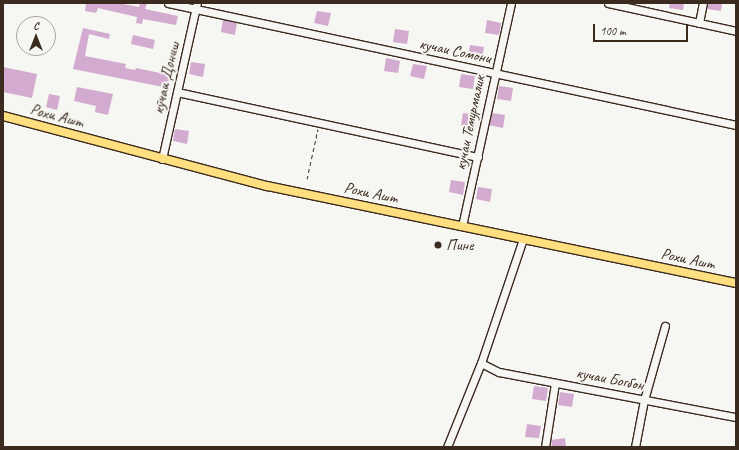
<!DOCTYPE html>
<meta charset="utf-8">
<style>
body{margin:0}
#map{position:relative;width:739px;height:450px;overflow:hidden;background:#f6f6f2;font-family:Caveat,sans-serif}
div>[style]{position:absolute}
.building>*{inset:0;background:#d3aad0}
.path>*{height:1px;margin-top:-0.5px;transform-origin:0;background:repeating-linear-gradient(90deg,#3b2a1e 0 4px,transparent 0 7px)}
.roads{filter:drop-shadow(1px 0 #3b2a1e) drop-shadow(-1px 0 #3b2a1e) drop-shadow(0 1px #3b2a1e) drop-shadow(0 -1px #3b2a1e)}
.minor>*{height:7px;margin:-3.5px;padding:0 3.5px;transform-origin:3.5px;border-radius:3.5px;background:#f6f6f2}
.major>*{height:8px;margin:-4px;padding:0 4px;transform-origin:4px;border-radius:4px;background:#fddf80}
.dots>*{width:11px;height:11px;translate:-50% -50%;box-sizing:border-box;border:2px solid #f6f6f2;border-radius:50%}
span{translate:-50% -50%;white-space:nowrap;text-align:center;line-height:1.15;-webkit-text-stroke:4px #f6f6f2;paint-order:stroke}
.street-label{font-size:16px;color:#3b2a1e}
.poi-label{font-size:16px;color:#3b2a1e}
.left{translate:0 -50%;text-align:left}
.frame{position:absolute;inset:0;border:4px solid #3b2a1e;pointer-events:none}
.north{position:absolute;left:16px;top:16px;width:40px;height:40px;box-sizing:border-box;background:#f6f6f2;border:1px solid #aba49d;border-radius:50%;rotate:0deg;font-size:11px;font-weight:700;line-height:16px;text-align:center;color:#3b2a1e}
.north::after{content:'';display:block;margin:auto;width:14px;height:18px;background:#3b2a1e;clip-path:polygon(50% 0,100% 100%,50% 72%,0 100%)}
.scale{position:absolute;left:593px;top:24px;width:95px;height:18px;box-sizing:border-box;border:2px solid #3b2a1e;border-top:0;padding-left:5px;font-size:12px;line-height:14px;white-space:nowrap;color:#3b2a1e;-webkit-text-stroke:3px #f6f6f2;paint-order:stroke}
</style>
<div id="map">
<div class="building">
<div style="clip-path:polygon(86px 3px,118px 3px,139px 7px,140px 3px,147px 3px,145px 9px,178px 16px,176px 25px,143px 19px,142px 24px,136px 23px,137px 17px,98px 8px,96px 13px,85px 11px)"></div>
<div style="clip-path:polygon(670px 3px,684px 3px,683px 10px,669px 8px)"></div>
<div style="clip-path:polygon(722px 3px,721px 11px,707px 9px,708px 3px)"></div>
<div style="clip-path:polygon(317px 11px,331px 13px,328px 26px,314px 23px)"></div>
<div style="clip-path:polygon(223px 20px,237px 23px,235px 35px,221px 32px)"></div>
<div style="clip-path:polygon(487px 20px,501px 23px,499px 35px,485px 33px)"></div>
<div style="clip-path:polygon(83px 28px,110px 34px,109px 39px,89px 34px,85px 56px,126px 64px,125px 68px,135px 70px,136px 68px,165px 74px,170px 53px,176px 54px,168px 88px,73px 69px)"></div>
<div style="clip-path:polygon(395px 29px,409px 31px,407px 44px,393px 42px)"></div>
<div style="clip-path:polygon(133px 35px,155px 40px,153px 49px,131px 44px)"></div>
<div style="clip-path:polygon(470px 45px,484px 47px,482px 60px,468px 57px)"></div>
<div style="clip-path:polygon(386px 58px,400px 61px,398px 73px,384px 71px)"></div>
<div style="clip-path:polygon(191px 62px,205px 64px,203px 77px,189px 74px)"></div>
<div style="clip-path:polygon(413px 64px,427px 66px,424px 79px,410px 76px)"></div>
<div style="clip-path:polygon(3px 67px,37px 74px,32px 98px,3px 92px)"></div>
<div style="clip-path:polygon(461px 74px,475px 76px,473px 89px,459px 87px)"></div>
<div style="clip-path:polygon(499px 86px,513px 88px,511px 101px,497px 99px)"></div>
<div style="clip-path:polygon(77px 87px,113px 94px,108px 115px,95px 112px,96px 106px,74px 101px)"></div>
<div style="clip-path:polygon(49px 94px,60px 96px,57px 110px,46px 107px)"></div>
<div style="clip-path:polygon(463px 113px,477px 115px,475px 128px,461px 125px)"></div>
<div style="clip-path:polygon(492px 113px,505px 115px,503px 128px,489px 125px)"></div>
<div style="clip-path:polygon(175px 129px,189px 131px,187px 144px,173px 141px)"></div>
<div style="clip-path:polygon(451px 180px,465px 182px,463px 195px,449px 192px)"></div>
<div style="clip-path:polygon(478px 187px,492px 189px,490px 202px,476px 199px)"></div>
<div style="clip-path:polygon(534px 386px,548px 388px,546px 401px,532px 399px)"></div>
<div style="clip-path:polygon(560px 392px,574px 394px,572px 407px,558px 405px)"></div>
<div style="clip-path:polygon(527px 424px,541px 426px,539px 438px,525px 437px)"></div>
<div style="clip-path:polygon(565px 438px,566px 447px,552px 447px,551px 440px)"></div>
</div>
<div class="path">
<div style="left:307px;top:179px;width:51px;rotate:-77.6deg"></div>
</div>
<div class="roads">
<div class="minor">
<div style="left:168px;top:3px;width:581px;rotate:12.12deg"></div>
<div style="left:608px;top:3px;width:131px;rotate:12.3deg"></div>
<div style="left:699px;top:23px;width:20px;rotate:-79deg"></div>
<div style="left:177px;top:92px;width:308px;rotate:12.2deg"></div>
<div style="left:162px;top:159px;width:160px;rotate:-77.4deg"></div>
<div style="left:462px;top:226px;width:228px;rotate:-77.6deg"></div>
<div style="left:481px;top:363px;width:20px;rotate:27deg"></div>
<div style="left:499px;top:372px;width:241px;rotate:10.8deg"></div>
<div style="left:447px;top:447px;width:91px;rotate:-68deg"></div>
<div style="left:481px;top:363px;width:131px;rotate:-71.3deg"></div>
<div style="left:545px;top:447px;width:65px;rotate:-81.1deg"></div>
<div style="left:635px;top:447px;width:48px;rotate:-79.2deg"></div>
<div style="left:644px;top:400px;width:77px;rotate:-74.2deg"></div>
</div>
<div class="major">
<div style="left:3px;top:116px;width:273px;rotate:14.9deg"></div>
<div style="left:267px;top:186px;width:479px;rotate:11.7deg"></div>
</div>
</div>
<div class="dots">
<div style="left:438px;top:245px;background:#3b2a1e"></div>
</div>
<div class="street-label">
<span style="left:455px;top:51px;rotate:12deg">кучаи Сомони</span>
<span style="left:166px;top:78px;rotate:-77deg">кӯчаи Дониш</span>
<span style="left:57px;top:116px;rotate:15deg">Рохи Ашт</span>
<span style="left:470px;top:123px;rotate:-78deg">кучаи Темурмалик</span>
<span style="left:371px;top:193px;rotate:12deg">Рохи Ашт</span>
<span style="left:688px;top:259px;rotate:12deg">Рохи Ашт</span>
<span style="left:610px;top:379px;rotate:11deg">кучаи Богбон</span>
</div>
<div class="poi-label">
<span class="left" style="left:446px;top:245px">Пине</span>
</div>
<div class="frame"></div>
<div class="north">С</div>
<div class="scale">100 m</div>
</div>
